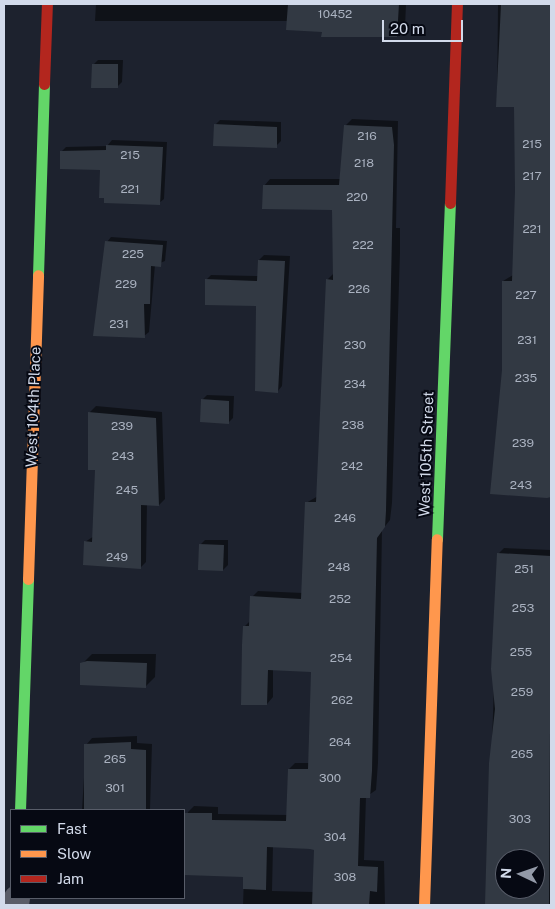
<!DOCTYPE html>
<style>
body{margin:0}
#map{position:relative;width:555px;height:909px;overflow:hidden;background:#1d222e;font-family:"Public Sans",sans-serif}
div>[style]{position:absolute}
.shadow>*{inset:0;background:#0007}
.building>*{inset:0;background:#323943}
.street>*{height:26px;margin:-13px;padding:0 13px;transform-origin:13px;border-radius:13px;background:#5a5d68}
.fast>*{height:11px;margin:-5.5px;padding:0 5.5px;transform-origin:5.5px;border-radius:5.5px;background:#63d668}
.slow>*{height:11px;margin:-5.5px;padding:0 5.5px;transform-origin:5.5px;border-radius:5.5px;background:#ff974d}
.jam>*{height:11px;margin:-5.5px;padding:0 5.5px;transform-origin:5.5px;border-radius:5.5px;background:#b3261e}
span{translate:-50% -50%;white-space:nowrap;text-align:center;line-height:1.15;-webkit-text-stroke:4px #060913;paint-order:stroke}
.number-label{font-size:12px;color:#aab2c0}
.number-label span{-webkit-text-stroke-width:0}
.street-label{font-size:15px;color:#d2daea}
.frame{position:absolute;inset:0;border:5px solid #d2daea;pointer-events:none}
.legend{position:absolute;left:10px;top:809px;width:175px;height:90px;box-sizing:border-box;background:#060913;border:1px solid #585d69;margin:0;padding:6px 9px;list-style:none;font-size:15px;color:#d2daea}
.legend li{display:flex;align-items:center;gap:10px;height:25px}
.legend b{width:25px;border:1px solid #585d69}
.north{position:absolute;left:495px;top:849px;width:50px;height:50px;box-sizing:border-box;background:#060913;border:1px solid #585d69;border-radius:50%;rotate:273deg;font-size:14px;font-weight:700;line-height:20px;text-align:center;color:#d2daea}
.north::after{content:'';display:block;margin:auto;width:18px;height:22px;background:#939aa8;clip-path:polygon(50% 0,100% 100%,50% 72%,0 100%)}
.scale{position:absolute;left:382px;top:20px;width:81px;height:22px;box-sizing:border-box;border:2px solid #d2daea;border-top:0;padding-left:6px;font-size:15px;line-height:18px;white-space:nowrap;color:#d2daea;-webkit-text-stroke:4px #060913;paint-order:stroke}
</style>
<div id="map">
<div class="shadow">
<div style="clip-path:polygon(96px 4px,406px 4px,405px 28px,397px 36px,323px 31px,288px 21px,95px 21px)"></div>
<div style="clip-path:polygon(498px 4px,551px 4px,551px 496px,492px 493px,503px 370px,503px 281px,513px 275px,516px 191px,516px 106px,497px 106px)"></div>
<div style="clip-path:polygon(98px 60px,123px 60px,122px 82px,117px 87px,93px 65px)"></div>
<div style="clip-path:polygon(evenodd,352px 119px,398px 121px,396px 228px,400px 228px,400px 253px,392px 503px,390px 520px,382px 530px,378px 763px,376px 790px,366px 797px,364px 860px,384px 861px,385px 905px,243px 905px,244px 876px,184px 873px,184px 841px,188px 812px,194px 806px,218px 807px,218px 814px,288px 815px,289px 769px,295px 763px,310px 763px,312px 671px,273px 669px,273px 697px,267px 704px,245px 626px,251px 620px,252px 597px,258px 591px,303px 593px,306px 503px,318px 496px,327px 280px,334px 273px,333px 209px,264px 186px,270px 179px,340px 179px,345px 126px,352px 119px,273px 846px,315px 849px,314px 892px,272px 891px,273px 846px)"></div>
<div style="clip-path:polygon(220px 120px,281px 122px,281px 141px,276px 146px,215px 125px)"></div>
<div style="clip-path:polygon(112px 140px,167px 142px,164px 199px,159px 203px,102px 169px,61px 152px,66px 147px,107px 146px)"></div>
<div style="clip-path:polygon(111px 237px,167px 241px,165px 261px,155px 265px,149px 332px,144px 336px,107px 242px)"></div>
<div style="clip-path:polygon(264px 255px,290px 256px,282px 386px,278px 391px,257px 305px,206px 280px,211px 275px,258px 276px,259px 260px)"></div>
<div style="clip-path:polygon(207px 395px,234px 396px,233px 418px,228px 423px,202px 400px)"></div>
<div style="clip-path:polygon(96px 406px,162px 412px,165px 499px,159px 505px,147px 504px,146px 562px,140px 568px,85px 542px,94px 536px,96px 469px,90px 412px)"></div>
<div style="clip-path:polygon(205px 540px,228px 540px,228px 565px,223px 570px,200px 545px)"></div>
<div style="clip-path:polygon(evenodd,504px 548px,551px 550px,551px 905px,487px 905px,498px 554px,504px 548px,505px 859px,535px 859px,535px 889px,505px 889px,505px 859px)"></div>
<div style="clip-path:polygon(92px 654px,156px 654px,155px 677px,145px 687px,82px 664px)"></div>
<div style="clip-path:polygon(137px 736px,137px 743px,152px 744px,150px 810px,82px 810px,86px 745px,92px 738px)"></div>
</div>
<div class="building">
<div style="clip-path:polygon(288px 4px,399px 4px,397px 37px,321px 37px,322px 32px,286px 30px)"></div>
<div style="clip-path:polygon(501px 4px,551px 4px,551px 497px,547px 498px,490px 494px,502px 370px,502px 281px,512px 281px,515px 191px,514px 107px,496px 107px)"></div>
<div style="clip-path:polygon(92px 64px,118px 64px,118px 88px,91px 88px)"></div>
<div style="clip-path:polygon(214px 124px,277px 127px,277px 148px,213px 146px)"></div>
<div style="clip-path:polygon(344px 125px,392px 127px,394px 145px,386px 511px,385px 527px,377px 538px,372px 771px,370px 798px,360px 798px,358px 866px,378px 867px,377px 892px,370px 891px,369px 905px,312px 905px,314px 850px,310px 849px,267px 847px,266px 890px,243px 889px,243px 877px,184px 875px,184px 813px,212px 813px,212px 820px,286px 821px,288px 769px,308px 769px,311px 672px,268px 670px,267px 705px,241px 705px,242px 645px,243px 626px,249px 626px,250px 596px,301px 599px,305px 502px,316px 502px,326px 279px,333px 280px,332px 210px,262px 209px,263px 185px,339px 185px)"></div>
<div style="clip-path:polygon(106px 145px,163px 147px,160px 205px,104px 203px,104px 198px,99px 198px,100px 170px,60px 169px,60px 151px,106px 150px)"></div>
<div style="clip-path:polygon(105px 241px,163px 245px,161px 267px,151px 266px,150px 304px,144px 304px,145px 338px,93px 336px)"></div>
<div style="clip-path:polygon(258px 260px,285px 261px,278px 393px,255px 391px,256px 306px,205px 305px,205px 279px,257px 281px)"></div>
<div style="clip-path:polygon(201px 399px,229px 401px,229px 424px,200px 422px)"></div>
<div style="clip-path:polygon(88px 412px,156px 418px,159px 506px,141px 505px,141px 569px,83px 565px,84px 541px,92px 542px,95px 470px,88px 470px)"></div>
<div style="clip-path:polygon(199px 544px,224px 545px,223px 571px,198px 570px)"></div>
<div style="clip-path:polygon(evenodd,497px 553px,551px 556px,549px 905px,485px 905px,489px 763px,495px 709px,491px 669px,497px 553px,505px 859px,535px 859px,535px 889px,505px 889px,505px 859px)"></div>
<div style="clip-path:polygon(87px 661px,147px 663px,146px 688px,80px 685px,80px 663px)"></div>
<div style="clip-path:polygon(131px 742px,131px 749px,146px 750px,146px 810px,84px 810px,84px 744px)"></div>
</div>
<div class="street">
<div style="left:16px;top:905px;width:7px;rotate:-82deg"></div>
</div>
<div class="fast">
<div style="left:38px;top:275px;width:191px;rotate:-88.2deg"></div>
<div style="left:437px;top:539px;width:336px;rotate:-87.8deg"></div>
<div style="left:20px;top:810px;width:231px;rotate:-88deg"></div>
</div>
<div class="slow">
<div style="left:28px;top:579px;width:304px;rotate:-88.1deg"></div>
<div style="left:424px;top:905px;width:366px;rotate:-88deg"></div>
</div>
<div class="jam">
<div style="left:44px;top:84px;width:80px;rotate:-87.9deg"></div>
<div style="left:450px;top:203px;width:199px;rotate:-88deg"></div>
</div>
<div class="number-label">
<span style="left:335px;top:15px">10452</span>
<span style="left:367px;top:137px">216</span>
<span style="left:532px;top:145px">215</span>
<span style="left:130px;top:156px">215</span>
<span style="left:364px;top:164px">218</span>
<span style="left:532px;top:177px">217</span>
<span style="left:130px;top:190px">221</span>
<span style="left:357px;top:198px">220</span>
<span style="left:532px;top:230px">221</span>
<span style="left:363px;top:246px">222</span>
<span style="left:133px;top:255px">225</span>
<span style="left:126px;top:285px">229</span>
<span style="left:359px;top:290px">226</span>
<span style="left:526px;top:296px">227</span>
<span style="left:119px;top:325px">231</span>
<span style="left:527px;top:341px">231</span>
<span style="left:355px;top:346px">230</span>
<span style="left:526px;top:379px">235</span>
<span style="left:355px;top:385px">234</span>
<span style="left:353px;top:426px">238</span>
<span style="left:122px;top:427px">239</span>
<span style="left:523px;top:444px">239</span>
<span style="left:123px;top:457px">243</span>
<span style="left:352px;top:467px">242</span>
<span style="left:521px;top:486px">243</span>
<span style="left:127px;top:491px">245</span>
<span style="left:345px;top:519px">246</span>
<span style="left:117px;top:558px">249</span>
<span style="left:339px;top:568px">248</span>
<span style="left:524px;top:570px">251</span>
<span style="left:340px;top:600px">252</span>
<span style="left:523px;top:609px">253</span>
<span style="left:521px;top:653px">255</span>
<span style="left:341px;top:659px">254</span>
<span style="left:522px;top:693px">259</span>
<span style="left:342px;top:701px">262</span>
<span style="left:340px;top:743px">264</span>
<span style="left:522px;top:755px">265</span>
<span style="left:115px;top:760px">265</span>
<span style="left:330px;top:779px">300</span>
<span style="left:115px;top:789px">301</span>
<span style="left:520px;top:820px">303</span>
<span style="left:335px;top:838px">304</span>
<span style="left:345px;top:878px">308</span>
</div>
<div class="street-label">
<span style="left:33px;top:407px;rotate:-88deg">West 104th Place</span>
<span style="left:426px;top:454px;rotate:-88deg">West 105th Street</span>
</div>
<div class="frame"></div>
<ul class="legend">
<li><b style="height:6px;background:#63d668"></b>Fast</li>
<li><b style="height:6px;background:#ff974d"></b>Slow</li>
<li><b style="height:6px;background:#b3261e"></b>Jam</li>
</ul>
<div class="north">N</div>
<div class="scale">20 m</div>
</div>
